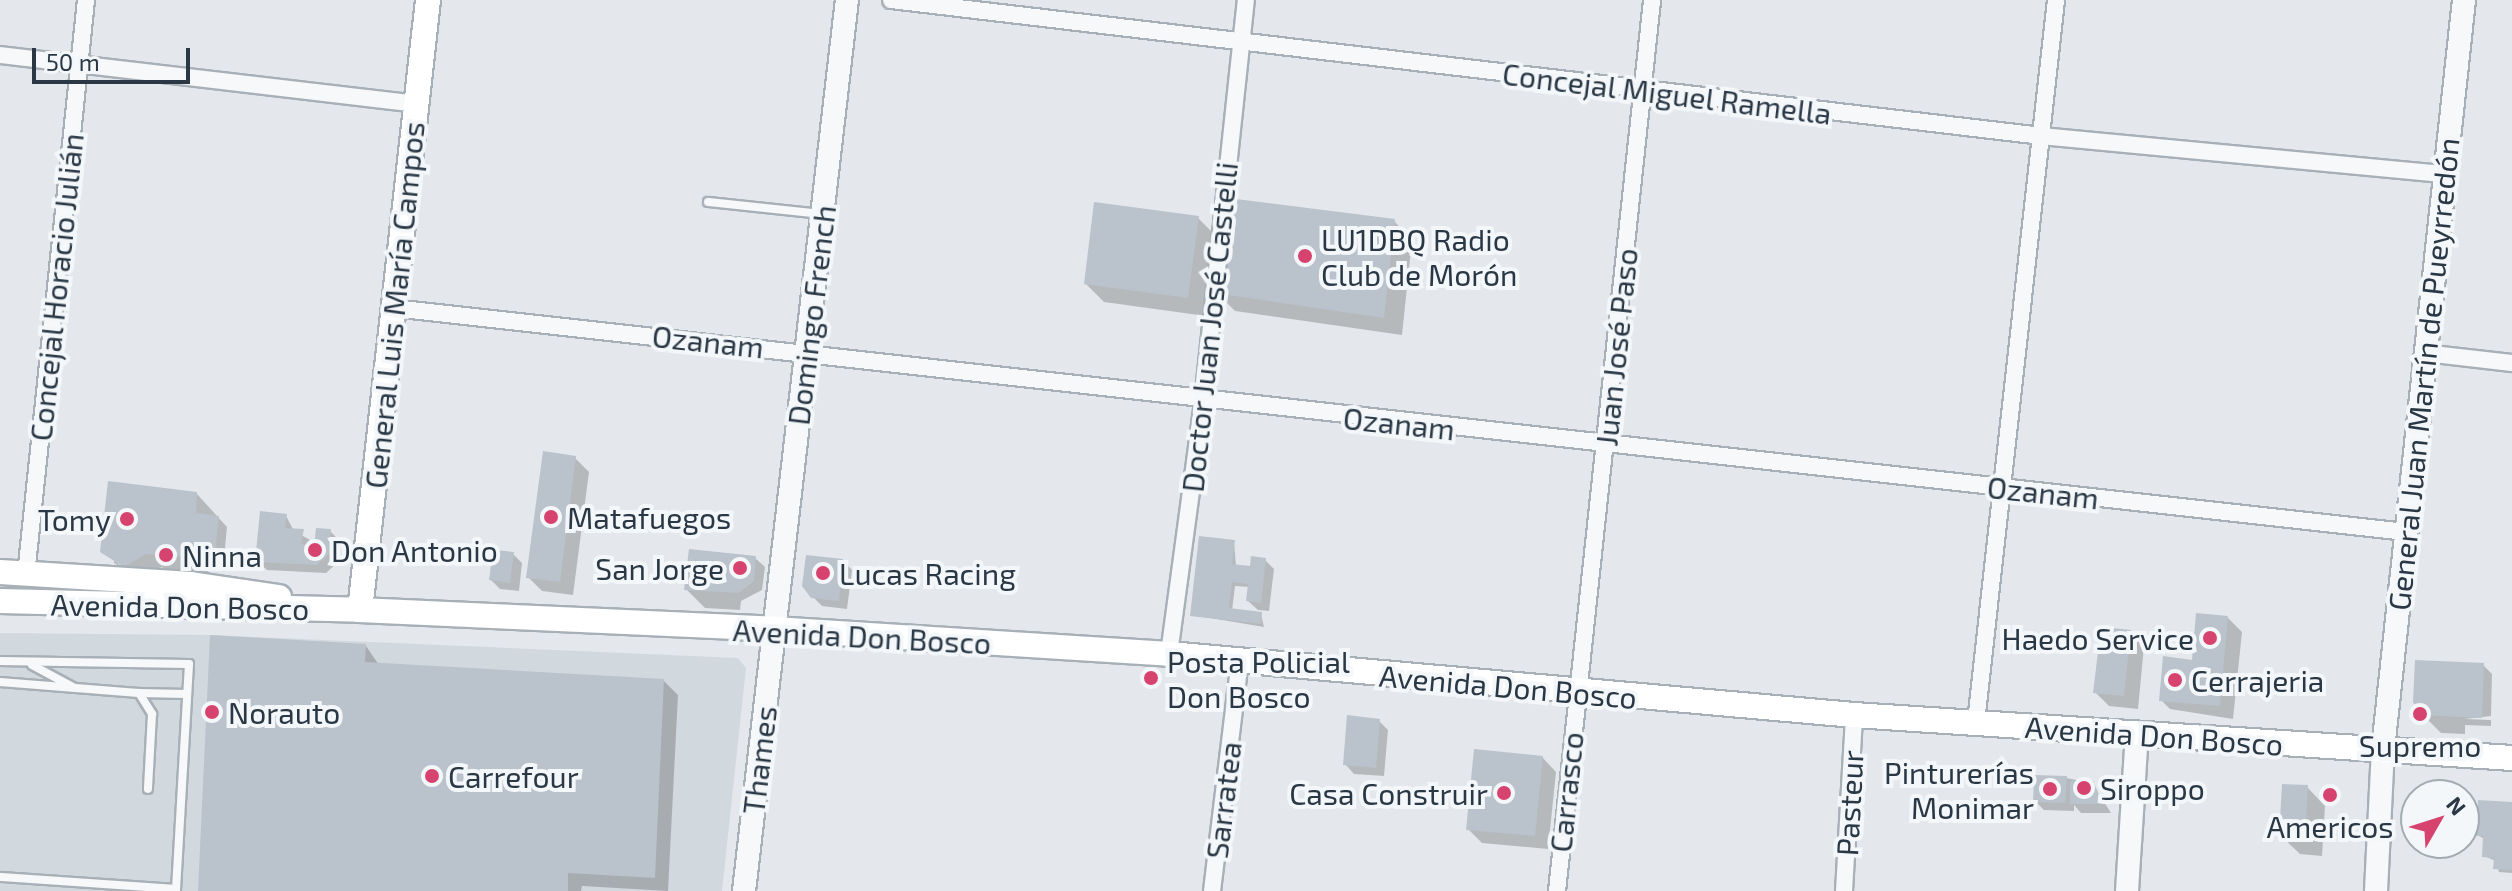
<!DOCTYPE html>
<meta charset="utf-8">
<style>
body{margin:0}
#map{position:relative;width:2512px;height:891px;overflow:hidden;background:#e4e8ec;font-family:"Exo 2",sans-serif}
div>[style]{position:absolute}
.built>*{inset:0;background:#d1d8de}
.shadow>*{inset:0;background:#0003}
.building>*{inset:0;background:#bac2cb}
.roads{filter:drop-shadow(2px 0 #a8b0b7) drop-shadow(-2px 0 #a8b0b7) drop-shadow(0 2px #a8b0b7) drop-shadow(0 -2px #a8b0b7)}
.service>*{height:8px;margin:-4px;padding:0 4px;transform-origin:4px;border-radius:4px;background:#f7f8fa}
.minor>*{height:16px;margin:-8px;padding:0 8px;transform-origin:8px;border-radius:8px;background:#f7f8fa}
.tertiary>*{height:22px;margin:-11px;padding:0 11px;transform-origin:11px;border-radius:11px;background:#f7f8fa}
.secondary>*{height:24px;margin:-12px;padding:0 12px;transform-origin:12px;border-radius:12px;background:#fff}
.dots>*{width:22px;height:22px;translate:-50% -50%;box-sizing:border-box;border:4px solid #f4f7f9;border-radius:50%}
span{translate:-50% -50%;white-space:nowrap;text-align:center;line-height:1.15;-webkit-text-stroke:8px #f4f7f9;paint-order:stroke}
.street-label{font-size:30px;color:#2a3846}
.poi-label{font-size:30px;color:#2a3846}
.left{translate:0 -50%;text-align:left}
.right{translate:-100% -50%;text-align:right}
.north{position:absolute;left:2400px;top:779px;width:80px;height:80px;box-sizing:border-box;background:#f4f7f9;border:2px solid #a3abb1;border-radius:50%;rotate:51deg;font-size:22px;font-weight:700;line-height:32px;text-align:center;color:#2a3846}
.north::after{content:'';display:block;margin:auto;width:28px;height:36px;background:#d7436f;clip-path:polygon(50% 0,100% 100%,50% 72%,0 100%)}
.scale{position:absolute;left:32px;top:48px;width:158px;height:36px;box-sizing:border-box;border:4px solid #2a3846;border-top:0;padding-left:10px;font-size:24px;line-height:28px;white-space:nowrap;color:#2a3846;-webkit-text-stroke:6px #f4f7f9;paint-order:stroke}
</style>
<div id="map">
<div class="built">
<div style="clip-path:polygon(0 633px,210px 635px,738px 658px,746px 668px,722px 891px,0 891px)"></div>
</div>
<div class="shadow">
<div style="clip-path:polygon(1198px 218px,1216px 236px,1206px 316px,1104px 302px,1086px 284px)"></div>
<div style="clip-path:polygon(1394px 221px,1412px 240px,1402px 335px,1235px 311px,1217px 293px)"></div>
<div style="clip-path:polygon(575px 458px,589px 472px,573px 595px,542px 591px,528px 577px)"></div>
<div style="clip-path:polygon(evenodd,197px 494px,227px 527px,223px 568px,209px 564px,208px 575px,167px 572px,162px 567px,139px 580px,102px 551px,197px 494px,114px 558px,133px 570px,131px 573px,114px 563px,114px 558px)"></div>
<div style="clip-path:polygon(286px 516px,294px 531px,312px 541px,311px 547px,330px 531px,339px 540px,337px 563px,326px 573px,267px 570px,257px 561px)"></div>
<div style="clip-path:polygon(1234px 542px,1236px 566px,1252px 568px,1265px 560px,1274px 569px,1269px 611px,1258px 610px,1248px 601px,1250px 587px,1235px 586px,1232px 611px,1261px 614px,1264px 627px,1192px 615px)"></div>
<div style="clip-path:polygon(513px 554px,522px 563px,519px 591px,500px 589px,491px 580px)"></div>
<div style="clip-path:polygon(755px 558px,765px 567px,762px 590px,741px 601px,740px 610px,705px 608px,686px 589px)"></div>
<div style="clip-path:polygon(843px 561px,852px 570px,847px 609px,822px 606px,812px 596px)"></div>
<div style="clip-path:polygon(2228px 618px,2242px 632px,2233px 719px,2170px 709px,2161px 700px)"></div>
<div style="clip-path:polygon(2130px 632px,2144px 646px,2138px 709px,2109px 706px,2095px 692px)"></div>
<div style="clip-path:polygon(366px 646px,379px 665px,664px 681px,678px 695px,668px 891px,582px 886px,581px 891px,200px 891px)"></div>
<div style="clip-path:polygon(2483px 665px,2492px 674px,2491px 716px,2465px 719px,2491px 720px,2491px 726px,2465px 725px,2465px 734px,2441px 733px,2422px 714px)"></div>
<div style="clip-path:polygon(1379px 721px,1388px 730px,1384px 776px,1354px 774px,1345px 764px)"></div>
<div style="clip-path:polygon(1542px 757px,1556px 772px,1548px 849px,1482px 843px,1468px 829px)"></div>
<div style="clip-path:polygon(2066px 778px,2092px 783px,2111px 813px,2081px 813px,2074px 805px,2074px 811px,2044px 810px,2035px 801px)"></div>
<div style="clip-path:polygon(2307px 787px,2325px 806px,2322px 856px,2300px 854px,2281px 836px)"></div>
<div style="clip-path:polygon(2512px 804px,2512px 873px,2499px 872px,2496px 861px,2484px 856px,2485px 839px,2477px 835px)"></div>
</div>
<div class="building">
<div style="clip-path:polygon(1228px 198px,1395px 219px,1384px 318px,1215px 293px)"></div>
<div style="clip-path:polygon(1094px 202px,1199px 216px,1188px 298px,1084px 284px)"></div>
<div style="clip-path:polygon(543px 451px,576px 456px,560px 582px,526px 578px)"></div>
<div style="clip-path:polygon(108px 481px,197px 492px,196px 513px,219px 516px,214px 560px,201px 559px,202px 545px,192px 545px,190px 557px,146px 554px,124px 567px,100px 552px)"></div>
<div style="clip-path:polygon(260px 511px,287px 514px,285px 528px,304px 529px,301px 544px,314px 546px,316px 528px,331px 529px,329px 554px,317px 565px,255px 562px)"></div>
<div style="clip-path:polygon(1199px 536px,1235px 540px,1232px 564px,1250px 566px,1251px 556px,1266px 558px,1261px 603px,1246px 601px,1248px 584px,1232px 582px,1229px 608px,1262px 612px,1261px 624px,1190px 616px)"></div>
<div style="clip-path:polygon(689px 549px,756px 556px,754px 581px,739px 593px,684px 590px)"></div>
<div style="clip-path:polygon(493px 550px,514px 552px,510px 583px,489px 580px)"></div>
<div style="clip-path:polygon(806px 555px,843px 559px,839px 601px,811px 598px,802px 586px)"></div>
<div style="clip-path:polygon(2196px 613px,2228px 616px,2220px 706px,2159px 701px,2163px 656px,2192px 660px)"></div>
<div style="clip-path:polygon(2101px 627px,2131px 630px,2124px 696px,2093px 693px)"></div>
<div style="clip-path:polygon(210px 635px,366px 644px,365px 662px,664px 679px,655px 878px,568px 873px,568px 891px,198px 891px)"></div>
<div style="clip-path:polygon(2415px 660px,2484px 663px,2482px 718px,2421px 715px,2413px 702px)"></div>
<div style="clip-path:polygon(1347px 715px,1380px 719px,1376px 768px,1343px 765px)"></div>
<div style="clip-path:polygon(1474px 749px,1543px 756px,1535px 836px,1466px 830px)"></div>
<div style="clip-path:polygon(2034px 775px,2067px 776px,2065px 803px,2033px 802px)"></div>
<div style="clip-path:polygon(2070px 781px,2093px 781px,2103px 804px,2070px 804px)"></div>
<div style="clip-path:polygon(2282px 784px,2308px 785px,2305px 838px,2279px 837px)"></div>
<div style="clip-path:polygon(2478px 800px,2512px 802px,2512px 870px,2493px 869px,2494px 858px,2482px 857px,2483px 836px,2475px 836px)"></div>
</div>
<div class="roads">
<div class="service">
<div style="left:708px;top:202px;width:115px;rotate:6deg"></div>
<div style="left:0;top:661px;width:189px;rotate:0.9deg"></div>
<div style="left:189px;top:664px;width:225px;rotate:93.3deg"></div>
<div style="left:176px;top:889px;width:176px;rotate:-176.1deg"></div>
<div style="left:32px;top:665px;width:47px;rotate:28.2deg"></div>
<div style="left:0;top:682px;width:139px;rotate:4.5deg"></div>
<div style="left:139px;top:693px;width:25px;rotate:58deg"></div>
<div style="left:152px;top:714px;width:75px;rotate:93.1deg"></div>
<div style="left:139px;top:693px;width:48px;rotate:1.2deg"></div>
</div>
<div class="minor">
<div style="left:891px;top:0;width:1158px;rotate:6.74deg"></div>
<div style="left:2041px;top:136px;width:406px;rotate:5.4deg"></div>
<div style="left:0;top:55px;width:419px;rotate:6.7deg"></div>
<div style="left:393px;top:308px;width:2024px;rotate:6.35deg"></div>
<div style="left:2425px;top:353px;width:88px;rotate:6.6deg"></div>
<div style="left:26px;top:575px;width:578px;rotate:-84.04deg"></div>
<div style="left:1169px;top:654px;width:255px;rotate:-82.3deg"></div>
<div style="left:1203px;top:401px;width:403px;rotate:-83.9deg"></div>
<div style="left:1976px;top:722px;width:726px;rotate:-83.68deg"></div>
<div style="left:1212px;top:891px;width:233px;rotate:-83.1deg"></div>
<div style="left:1557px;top:891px;width:896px;rotate:-83.91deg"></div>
<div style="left:1844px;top:891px;width:176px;rotate:-86.7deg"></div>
</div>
<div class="tertiary">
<div style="left:744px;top:891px;width:897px;rotate:-83.41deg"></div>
<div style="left:2127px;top:891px;width:157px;rotate:-86.4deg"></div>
<div style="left:2376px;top:891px;width:142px;rotate:-87.2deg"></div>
<div style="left:2383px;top:749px;width:753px;rotate:-83.83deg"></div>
</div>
<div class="secondary">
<div style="left:0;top:572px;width:191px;rotate:3.6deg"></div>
<div style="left:191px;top:584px;width:89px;rotate:8.4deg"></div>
<div style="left:0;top:601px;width:360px;rotate:1.4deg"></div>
<div style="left:360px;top:610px;width:414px;rotate:2.6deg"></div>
<div style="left:774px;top:629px;width:396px;rotate:3.6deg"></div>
<div style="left:1169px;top:654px;width:688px;rotate:5.09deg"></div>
<div style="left:1854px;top:715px;width:659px;rotate:3.74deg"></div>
<div style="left:360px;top:610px;width:614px;rotate:-83.64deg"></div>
</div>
</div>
<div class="dots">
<div style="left:1305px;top:256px;background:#d7436f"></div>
<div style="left:551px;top:517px;background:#d7436f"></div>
<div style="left:127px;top:519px;background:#d7436f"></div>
<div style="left:315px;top:550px;background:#d7436f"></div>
<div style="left:166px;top:555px;background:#d7436f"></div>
<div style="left:740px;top:568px;background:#d7436f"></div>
<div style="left:823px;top:573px;background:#d7436f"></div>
<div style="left:2210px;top:638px;background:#d7436f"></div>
<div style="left:1151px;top:678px;background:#d7436f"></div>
<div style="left:2175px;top:680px;background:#d7436f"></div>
<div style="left:212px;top:712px;background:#d7436f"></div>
<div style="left:2420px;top:714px;background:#d7436f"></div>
<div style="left:432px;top:776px;background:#d7436f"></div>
<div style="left:2084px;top:788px;background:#d7436f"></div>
<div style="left:2050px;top:789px;background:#d7436f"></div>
<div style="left:1504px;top:793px;background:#d7436f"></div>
<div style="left:2330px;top:795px;background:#d7436f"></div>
</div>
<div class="street-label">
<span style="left:1667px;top:93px;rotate:7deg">Concejal Miguel Ramella</span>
<span style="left:56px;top:287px;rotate:-84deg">Concejal Horacio Julián</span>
<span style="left:394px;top:305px;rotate:-84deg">General Luis María Campos</span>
<span style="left:811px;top:315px;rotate:-83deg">Domingo French</span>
<span style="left:1209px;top:327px;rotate:-84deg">Doctor Juan José Castelli</span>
<span style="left:708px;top:341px;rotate:6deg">Ozanam</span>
<span style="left:1616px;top:347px;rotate:-84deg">Juan José Paso</span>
<span style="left:2423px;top:374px;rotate:-84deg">General Juan Martín de Pueyrredón</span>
<span style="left:1399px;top:423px;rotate:6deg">Ozanam</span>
<span style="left:2043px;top:492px;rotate:6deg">Ozanam</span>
<span style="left:180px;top:606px;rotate:1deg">Avenida Don Bosco</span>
<span style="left:862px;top:636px;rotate:3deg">Avenida Don Bosco</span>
<span style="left:1508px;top:686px;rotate:5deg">Avenida Don Bosco</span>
<span style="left:2154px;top:735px;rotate:4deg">Avenida Don Bosco</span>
<span style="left:759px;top:760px;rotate:-83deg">Thames</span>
<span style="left:1566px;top:792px;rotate:-84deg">Carrasco</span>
<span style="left:1223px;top:800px;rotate:-83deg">Sarratea</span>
<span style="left:1849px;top:803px;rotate:-87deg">Pasteur</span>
</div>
<div class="poi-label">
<span class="left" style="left:1321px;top:256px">LU1DBQ Radio<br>Club de Morón</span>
<span class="left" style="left:567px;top:517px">Matafuegos</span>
<span class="right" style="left:111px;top:519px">Tomy</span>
<span class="left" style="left:331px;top:550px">Don Antonio</span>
<span class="left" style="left:182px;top:555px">Ninna</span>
<span class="right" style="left:724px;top:568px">San Jorge</span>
<span class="left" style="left:839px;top:573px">Lucas Racing</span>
<span class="right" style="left:2194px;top:638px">Haedo Service</span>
<span class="left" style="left:1167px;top:678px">Posta Policial<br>Don Bosco</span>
<span class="left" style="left:2191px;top:680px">Cerrajeria</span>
<span class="left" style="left:228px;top:712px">Norauto</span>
<span style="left:2420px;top:745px">Supremo</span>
<span class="right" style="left:2034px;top:789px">Pinturerías<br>Monimar</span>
<span class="left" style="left:448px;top:776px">Carrefour</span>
<span class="left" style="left:2100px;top:788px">Siroppo</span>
<span class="right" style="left:1488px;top:793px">Casa Construir</span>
<span style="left:2330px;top:826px">Americos</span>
</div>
<div class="north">N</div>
<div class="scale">50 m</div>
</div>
